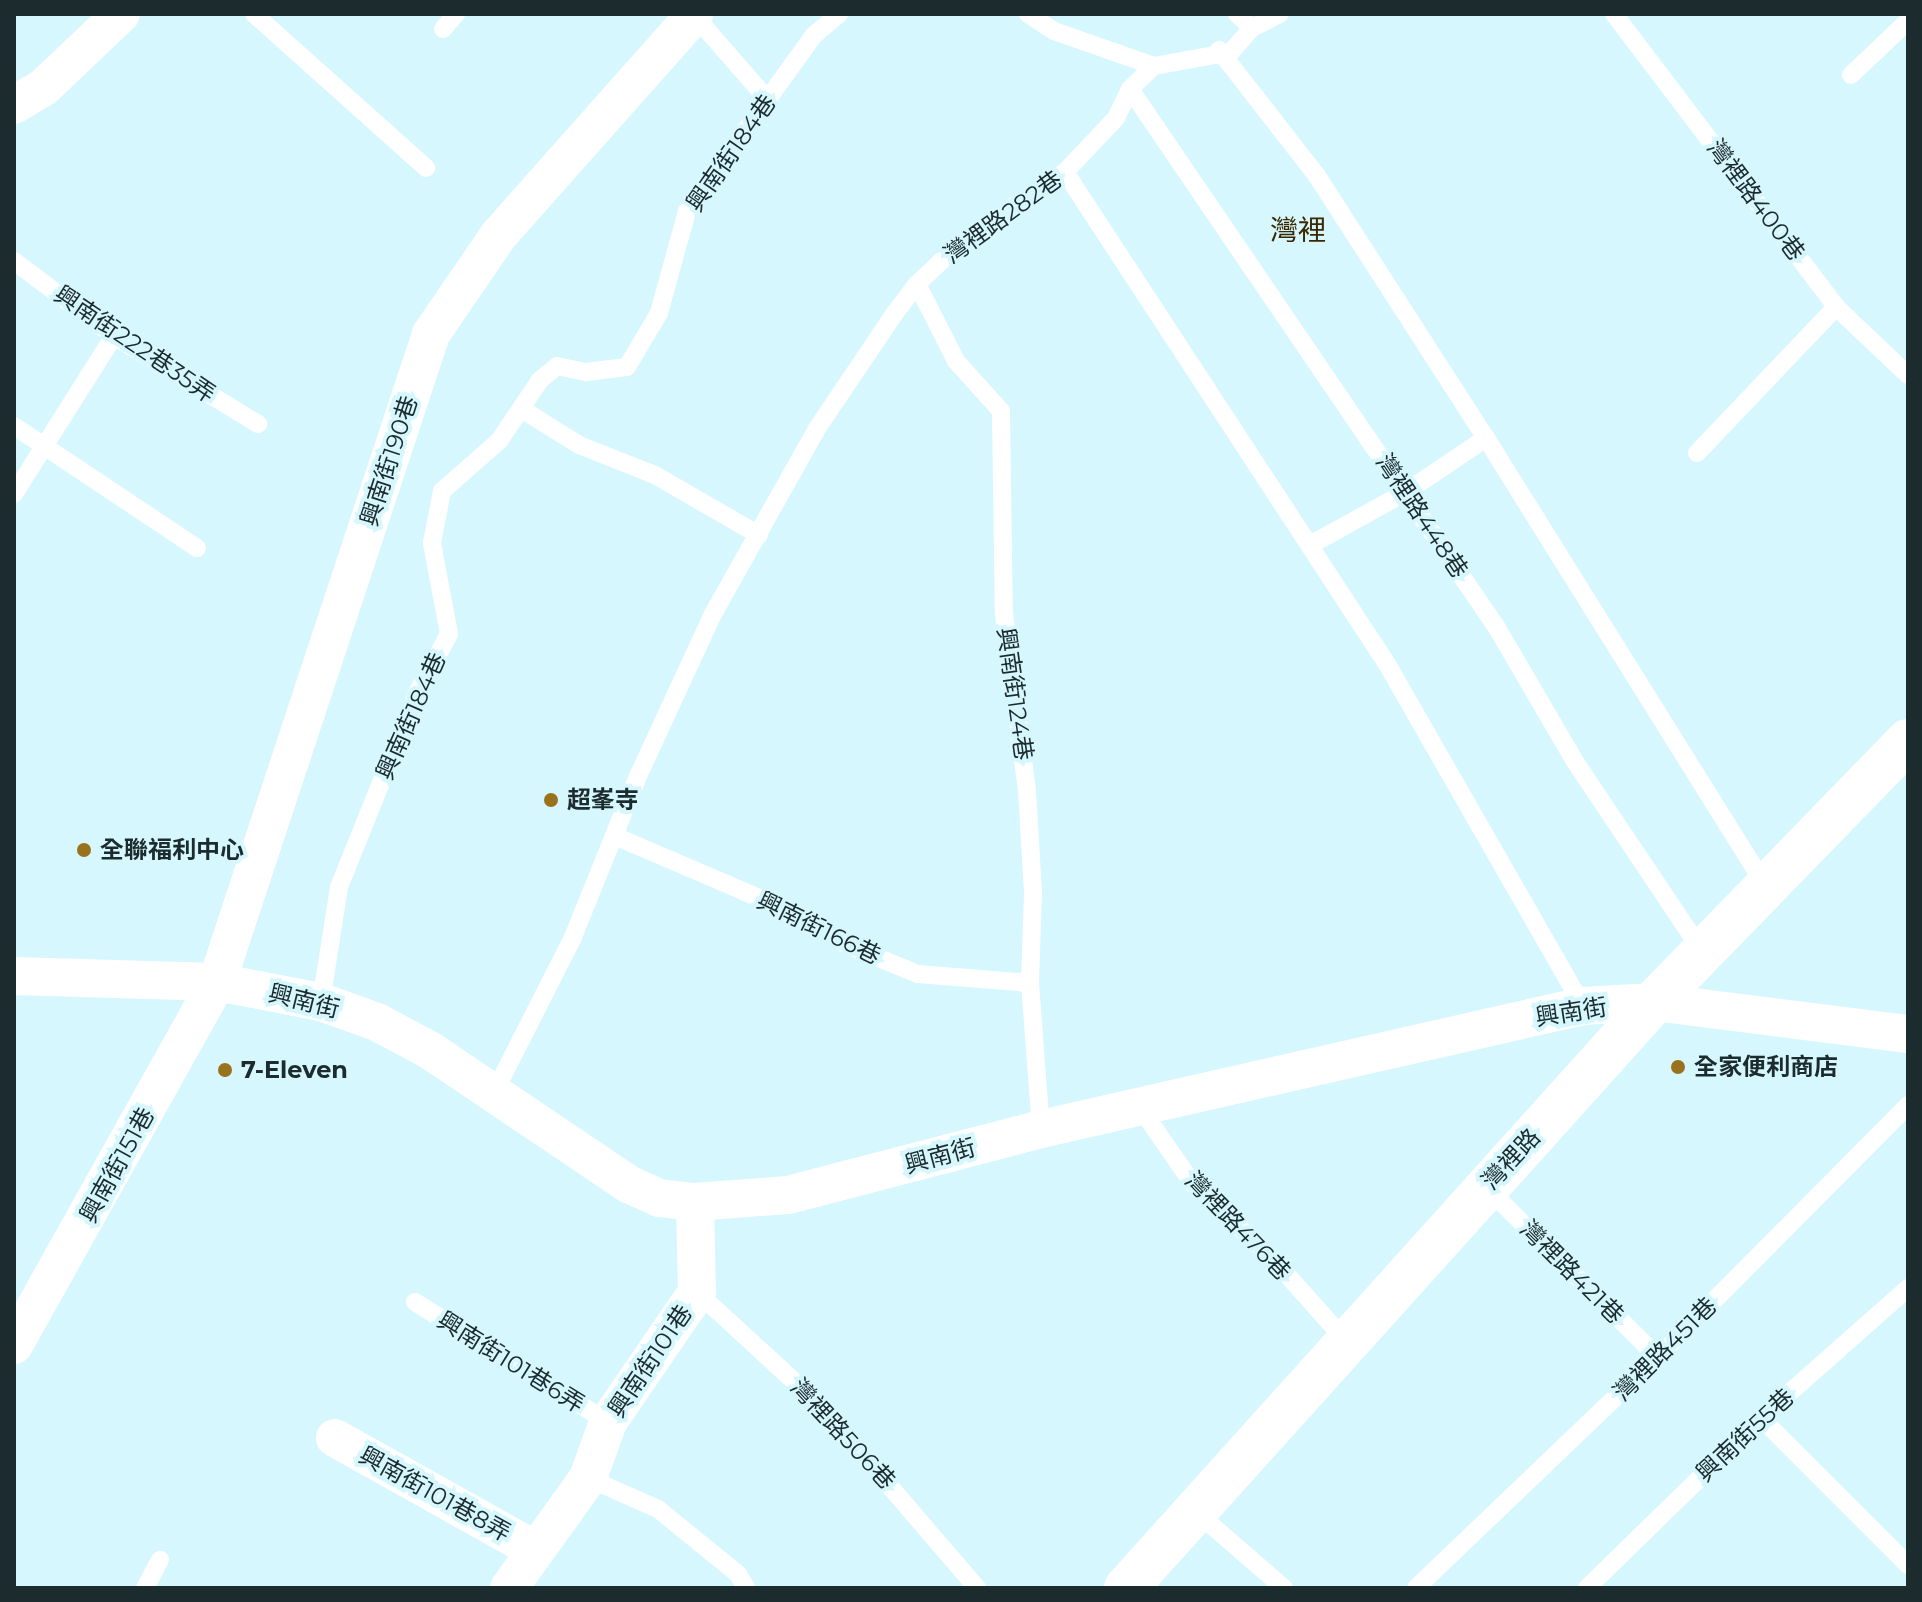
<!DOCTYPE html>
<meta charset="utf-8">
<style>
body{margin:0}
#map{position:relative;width:1922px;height:1602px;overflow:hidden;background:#d6f7fd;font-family:Montserrat,"Noto Sans TC",sans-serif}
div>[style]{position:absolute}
.service>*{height:18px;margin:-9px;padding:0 9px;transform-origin:9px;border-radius:9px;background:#fff}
.minor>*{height:38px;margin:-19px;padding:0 19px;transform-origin:19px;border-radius:19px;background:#fff}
.tertiary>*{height:44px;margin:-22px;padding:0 22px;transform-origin:22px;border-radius:22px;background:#fff}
.dots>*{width:22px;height:22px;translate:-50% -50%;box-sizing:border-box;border:4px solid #d6f7fd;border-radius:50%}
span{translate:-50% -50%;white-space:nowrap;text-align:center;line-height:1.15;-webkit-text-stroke:8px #d6f7fd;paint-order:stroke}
.street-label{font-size:24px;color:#1b2b2e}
.poi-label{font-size:24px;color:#1b2b2e;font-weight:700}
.left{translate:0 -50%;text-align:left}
.quarter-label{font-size:28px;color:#3a2800}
.frame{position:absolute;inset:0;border:16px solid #1b2b2e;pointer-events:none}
</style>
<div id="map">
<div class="service">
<div style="left:254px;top:14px;width:231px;rotate:41.8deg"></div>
<div style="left:693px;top:14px;width:114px;rotate:48.9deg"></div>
<div style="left:1028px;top:14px;width:31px;rotate:33deg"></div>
<div style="left:1054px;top:31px;width:106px;rotate:19.3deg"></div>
<div style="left:1237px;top:14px;width:21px;rotate:43deg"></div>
<div style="left:1614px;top:14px;width:368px;rotate:52.8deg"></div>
<div style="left:1836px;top:307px;width:99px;rotate:43.4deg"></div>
<div style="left:443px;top:29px;width:20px;rotate:-49deg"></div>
<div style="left:1219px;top:50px;width:160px;rotate:52.1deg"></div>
<div style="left:1317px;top:176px;width:312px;rotate:57.2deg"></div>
<div style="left:1851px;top:75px;width:79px;rotate:-43.5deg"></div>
<div style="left:1130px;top:89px;width:652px;rotate:55.75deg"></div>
<div style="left:1497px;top:628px;width:156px;rotate:59.7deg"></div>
<div style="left:1576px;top:763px;width:226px;rotate:56.2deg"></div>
<div style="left:1065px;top:172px;width:588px;rotate:56.8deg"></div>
<div style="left:1387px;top:664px;width:394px;rotate:60.2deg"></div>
<div style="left:14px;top:261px;width:125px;rotate:36.9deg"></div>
<div style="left:114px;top:336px;width:169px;rotate:31.4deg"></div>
<div style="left:917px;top:284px;width:86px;rotate:63.1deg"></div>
<div style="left:956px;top:361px;width:67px;rotate:48deg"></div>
<div style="left:1001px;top:411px;width:203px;rotate:89.2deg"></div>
<div style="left:1004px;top:614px;width:178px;rotate:82.6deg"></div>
<div style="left:1027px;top:791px;width:101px;rotate:86.6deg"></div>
<div style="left:1033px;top:892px;width:91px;rotate:91.9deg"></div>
<div style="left:1030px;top:983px;width:146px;rotate:85.7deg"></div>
<div style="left:523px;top:410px;width:66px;rotate:32deg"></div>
<div style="left:579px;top:445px;width:82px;rotate:21.5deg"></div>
<div style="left:655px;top:475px;width:120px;rotate:30deg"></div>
<div style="left:14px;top:426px;width:220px;rotate:33.7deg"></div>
<div style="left:1697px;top:453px;width:202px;rotate:-46.4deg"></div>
<div style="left:14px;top:494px;width:187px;rotate:-57.7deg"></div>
<div style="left:1310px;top:545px;width:110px;rotate:-28.9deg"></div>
<div style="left:1406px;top:492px;width:97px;rotate:-34deg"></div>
<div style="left:1486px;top:438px;width:527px;rotate:58.03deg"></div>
<div style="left:617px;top:837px;width:198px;rotate:23.2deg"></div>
<div style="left:799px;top:915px;width:59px;rotate:31.8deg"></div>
<div style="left:849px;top:946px;width:74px;rotate:22.1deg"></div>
<div style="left:918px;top:974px;width:112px;rotate:4.6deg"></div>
<div style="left:321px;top:1002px;width:116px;rotate:-81.1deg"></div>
<div style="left:339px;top:887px;width:209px;rotate:-68.1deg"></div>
<div style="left:417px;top:693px;width:67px;rotate:-61.5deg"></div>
<div style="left:449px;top:634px;width:93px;rotate:-100.6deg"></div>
<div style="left:432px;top:543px;width:53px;rotate:-79.1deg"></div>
<div style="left:442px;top:491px;width:76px;rotate:-41.3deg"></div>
<div style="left:499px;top:441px;width:73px;rotate:-56.1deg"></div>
<div style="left:540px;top:380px;width:22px;rotate:-39deg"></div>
<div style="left:557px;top:366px;width:30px;rotate:12deg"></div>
<div style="left:586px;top:372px;width:41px;rotate:-7deg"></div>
<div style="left:627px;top:367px;width:63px;rotate:-59.3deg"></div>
<div style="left:659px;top:313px;width:106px;rotate:-74.6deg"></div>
<div style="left:687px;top:211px;width:217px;rotate:-54.2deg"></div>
<div style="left:814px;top:35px;width:33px;rotate:-40deg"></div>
<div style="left:495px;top:1091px;width:173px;rotate:-63.1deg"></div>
<div style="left:573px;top:937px;width:176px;rotate:-68deg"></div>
<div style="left:639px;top:774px;width:176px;rotate:-65.2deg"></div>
<div style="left:713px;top:614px;width:214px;rotate:-60.7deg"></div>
<div style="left:818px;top:427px;width:138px;rotate:-56deg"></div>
<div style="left:895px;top:313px;width:36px;rotate:-53deg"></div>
<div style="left:917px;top:284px;width:69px;rotate:-43.2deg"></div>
<div style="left:967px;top:237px;width:118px;rotate:-33.6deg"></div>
<div style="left:1065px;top:172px;width:74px;rotate:-46.6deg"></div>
<div style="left:1116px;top:118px;width:32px;rotate:-64deg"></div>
<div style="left:1130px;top:89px;width:33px;rotate:-44deg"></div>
<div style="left:1154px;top:66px;width:78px;rotate:-10.3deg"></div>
<div style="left:1231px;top:52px;width:32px;rotate:-49deg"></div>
<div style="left:1252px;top:28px;width:31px;rotate:-27deg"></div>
<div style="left:1139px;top:1106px;width:95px;rotate:55.3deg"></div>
<div style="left:1193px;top:1184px;width:108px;rotate:43.1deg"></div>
<div style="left:1272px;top:1258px;width:110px;rotate:48.3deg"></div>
<div style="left:1487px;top:1188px;width:240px;rotate:44.7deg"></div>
<div style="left:697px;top:1292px;width:168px;rotate:42.6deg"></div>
<div style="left:821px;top:1406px;width:240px;rotate:49.4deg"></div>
<div style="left:415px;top:1302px;width:227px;rotate:31.9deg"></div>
<div style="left:1761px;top:1418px;width:208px;rotate:45deg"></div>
<div style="left:588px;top:1478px;width:77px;rotate:23.9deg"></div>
<div style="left:658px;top:1509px;width:103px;rotate:39.1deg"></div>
<div style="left:738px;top:1574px;width:16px;rotate:60deg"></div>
<div style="left:1195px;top:1511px;width:118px;rotate:40.9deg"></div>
<div style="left:145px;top:1588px;width:32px;rotate:-62deg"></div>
<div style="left:1416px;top:1588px;width:335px;rotate:-43.7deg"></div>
<div style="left:1658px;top:1357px;width:355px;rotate:-45.2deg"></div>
<div style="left:1587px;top:1588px;width:243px;rotate:-44.3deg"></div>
<div style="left:1761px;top:1418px;width:196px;rotate:-41.5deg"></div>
</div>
<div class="minor">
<div style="left:14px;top:105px;width:35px;rotate:-31deg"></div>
<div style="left:44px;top:87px;width:106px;rotate:-43.5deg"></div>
<div style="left:14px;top:976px;width:203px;rotate:1.7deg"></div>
<div style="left:217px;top:982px;width:106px;rotate:10.9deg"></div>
<div style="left:321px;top:1002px;width:59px;rotate:19.7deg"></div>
<div style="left:377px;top:1022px;width:61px;rotate:28.2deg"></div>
<div style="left:431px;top:1051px;width:238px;rotate:34deg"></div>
<div style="left:628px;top:1184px;width:35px;rotate:24deg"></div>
<div style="left:660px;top:1198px;width:35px;rotate:7deg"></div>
<div style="left:695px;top:1202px;width:93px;rotate:-4.3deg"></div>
<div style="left:788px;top:1195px;width:261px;rotate:-14.6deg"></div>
<div style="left:1041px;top:1129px;width:556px;rotate:-12.79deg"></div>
<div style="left:1583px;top:1006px;width:71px;rotate:-3.2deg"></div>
<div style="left:1654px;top:1002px;width:256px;rotate:7.2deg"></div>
<div style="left:14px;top:1345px;width:416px;rotate:-60.8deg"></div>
<div style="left:217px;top:982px;width:682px;rotate:-71.72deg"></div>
<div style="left:431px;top:334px;width:119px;rotate:-55.6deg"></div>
<div style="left:498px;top:236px;width:295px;rotate:-48.4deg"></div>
<div style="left:335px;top:1438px;width:228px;rotate:29.2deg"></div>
<div style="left:509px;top:1588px;width:135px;rotate:-54.3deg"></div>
<div style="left:588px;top:1478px;width:59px;rotate:-70.3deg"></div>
<div style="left:608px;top:1422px;width:158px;rotate:-55.6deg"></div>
<div style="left:697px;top:1292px;width:90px;rotate:-91.3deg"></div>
</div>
<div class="tertiary">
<div style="left:1126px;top:1588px;width:789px;rotate:-47.98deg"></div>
<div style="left:1654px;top:1002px;width:364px;rotate:-45.8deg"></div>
</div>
<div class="dots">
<div style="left:551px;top:800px;background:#99721e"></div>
<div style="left:84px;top:850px;background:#99721e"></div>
<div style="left:1678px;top:1067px;background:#99721e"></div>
<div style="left:225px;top:1070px;background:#99721e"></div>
</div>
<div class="street-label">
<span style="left:731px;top:153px;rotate:-55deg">興南街184巷</span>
<span style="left:1756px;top:200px;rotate:53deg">灣裡路400巷</span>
<span style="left:1003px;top:217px;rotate:-36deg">灣裡路282巷</span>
<span style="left:135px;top:344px;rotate:34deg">興南街222巷35弄</span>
<span style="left:389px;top:461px;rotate:-72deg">興南街190巷</span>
<span style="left:1422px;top:516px;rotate:56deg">灣裡路448巷</span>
<span style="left:1015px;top:694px;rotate:82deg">興南街124巷</span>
<span style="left:411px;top:716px;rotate:-66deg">興南街184巷</span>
<span style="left:819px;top:928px;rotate:26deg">興南街166巷</span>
<span style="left:304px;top:1001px;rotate:14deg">興南街</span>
<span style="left:1571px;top:1012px;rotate:-9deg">興南街</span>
<span style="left:940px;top:1156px;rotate:-15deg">興南街</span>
<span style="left:1511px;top:1159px;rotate:-47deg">灣裡路</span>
<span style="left:117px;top:1165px;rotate:-61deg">興南街151巷</span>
<span style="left:1238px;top:1226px;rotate:46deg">灣裡路476巷</span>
<span style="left:1572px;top:1272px;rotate:45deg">灣裡路421巷</span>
<span style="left:1665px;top:1349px;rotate:-45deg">灣裡路451巷</span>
<span style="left:650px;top:1361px;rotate:-56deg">興南街101巷</span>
<span style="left:511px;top:1362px;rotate:32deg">興南街101巷6弄</span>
<span style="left:843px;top:1434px;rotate:47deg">灣裡路506巷</span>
<span style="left:1745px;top:1435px;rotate:-43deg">興南街55巷</span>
<span style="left:435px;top:1494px;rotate:29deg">興南街101巷8弄</span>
</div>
<div class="poi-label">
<span class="left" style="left:567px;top:800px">超峯寺</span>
<span class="left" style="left:100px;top:850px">全聯福利中心</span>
<span class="left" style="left:1694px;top:1067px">全家便利商店</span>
<span class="left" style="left:241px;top:1070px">7-Eleven</span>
</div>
<div class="quarter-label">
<span style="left:1298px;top:230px">灣裡</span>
</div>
<div class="frame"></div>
</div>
